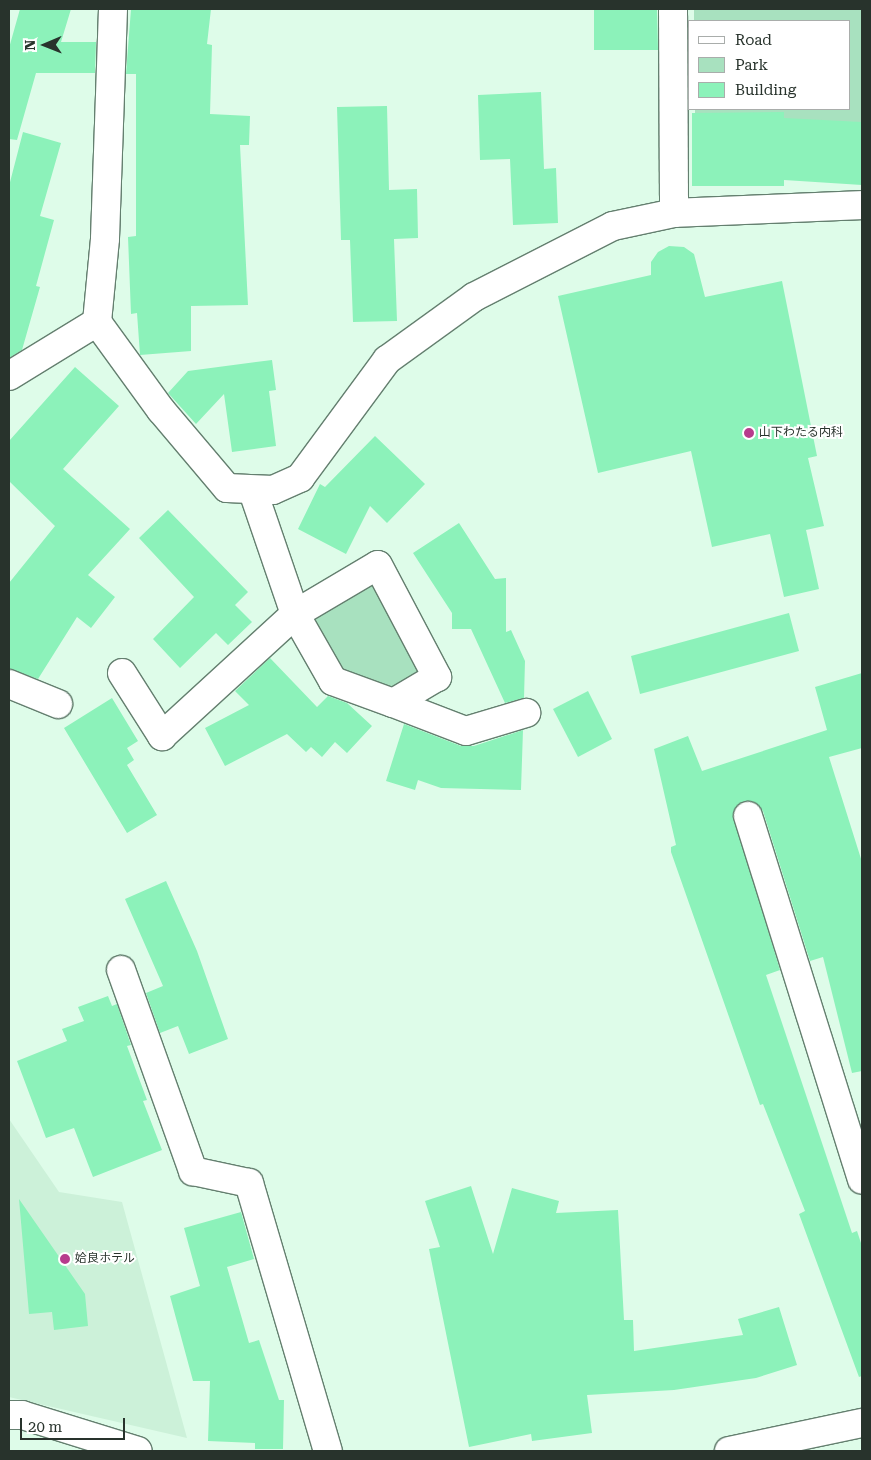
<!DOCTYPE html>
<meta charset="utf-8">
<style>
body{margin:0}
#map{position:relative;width:871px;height:1460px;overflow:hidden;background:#defce9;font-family:"Roboto Serif","Noto Sans JP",serif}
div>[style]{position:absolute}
.built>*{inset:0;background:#ccf1d9}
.green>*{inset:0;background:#a8e1bf}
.building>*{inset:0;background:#8cf2ba}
.roads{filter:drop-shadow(1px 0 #647f6f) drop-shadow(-1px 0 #647f6f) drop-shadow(0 1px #647f6f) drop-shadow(0 -1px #647f6f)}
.minor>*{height:28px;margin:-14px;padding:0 14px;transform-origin:14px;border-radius:14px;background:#fff}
.tertiary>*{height:28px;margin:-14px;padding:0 14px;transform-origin:14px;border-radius:14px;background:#fff}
.dots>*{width:14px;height:14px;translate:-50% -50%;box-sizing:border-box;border:2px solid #fff;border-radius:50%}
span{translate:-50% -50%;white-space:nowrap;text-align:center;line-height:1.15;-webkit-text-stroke:4px #fff;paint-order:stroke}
.poi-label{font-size:12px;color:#28332c}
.left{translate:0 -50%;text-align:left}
.frame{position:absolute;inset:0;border:10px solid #28332c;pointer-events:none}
.legend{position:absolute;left:688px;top:20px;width:162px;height:90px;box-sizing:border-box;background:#fff;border:1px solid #a9adab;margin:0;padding:6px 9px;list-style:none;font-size:15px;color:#28332c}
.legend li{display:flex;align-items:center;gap:10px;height:25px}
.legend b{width:25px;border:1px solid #a9adab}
.north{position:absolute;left:20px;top:20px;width:50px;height:50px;-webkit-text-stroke:4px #fff;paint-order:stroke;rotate:269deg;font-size:14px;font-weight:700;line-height:20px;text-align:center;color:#28332c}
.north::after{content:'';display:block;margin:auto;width:18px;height:22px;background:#28332c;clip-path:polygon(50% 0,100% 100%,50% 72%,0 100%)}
.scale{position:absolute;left:20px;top:1418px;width:105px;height:22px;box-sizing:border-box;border:2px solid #28332c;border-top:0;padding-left:6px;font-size:15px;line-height:18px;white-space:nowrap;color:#28332c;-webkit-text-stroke:4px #fff;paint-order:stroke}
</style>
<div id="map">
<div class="built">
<div style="clip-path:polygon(9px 1119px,59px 1192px,122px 1202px,187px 1438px,9px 1397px)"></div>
</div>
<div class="green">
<div style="clip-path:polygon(694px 9px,862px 9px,862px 122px,695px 121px,695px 109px,850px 109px,850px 21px,694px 21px)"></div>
<div style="clip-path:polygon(375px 573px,429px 671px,393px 692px,334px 674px,301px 616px)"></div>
</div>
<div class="building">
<div style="clip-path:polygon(20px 9px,71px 9px,61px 42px,96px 42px,95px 73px,36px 73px,17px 140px,9px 139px,9px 48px)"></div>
<div style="clip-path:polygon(131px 9px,211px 9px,207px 44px,212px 45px,210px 114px,250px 116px,249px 145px,240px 145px,248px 305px,191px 306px,191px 351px,140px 355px,137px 313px,131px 314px,128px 237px,136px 236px,136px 74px,126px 74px)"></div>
<div style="clip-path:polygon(594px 9px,657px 9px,658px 50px,594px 50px)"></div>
<div style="clip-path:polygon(541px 92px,544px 169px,556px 168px,558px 223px,513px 225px,510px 159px,480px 160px,478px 95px)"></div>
<div style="clip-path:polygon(387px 106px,389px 190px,417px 189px,418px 238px,394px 239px,397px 321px,353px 322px,350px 240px,341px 240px,337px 107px)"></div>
<div style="clip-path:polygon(784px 112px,784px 118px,862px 122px,862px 185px,784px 180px,784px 186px,692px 186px,692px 113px)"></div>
<div style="clip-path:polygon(23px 132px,61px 143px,40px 216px,54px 220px,36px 286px,40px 287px,22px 350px,9px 358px,9px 186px)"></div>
<div style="clip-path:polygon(669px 246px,684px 247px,694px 254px,705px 297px,782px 281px,817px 456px,808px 458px,824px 526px,806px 530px,819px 589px,784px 597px,770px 534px,712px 547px,691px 451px,598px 473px,558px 296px,651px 275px,651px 262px,658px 252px)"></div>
<div style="clip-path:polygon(272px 360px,276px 390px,269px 391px,276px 446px,232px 452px,224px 394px,196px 424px,168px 393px,188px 371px)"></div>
<div style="clip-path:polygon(75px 367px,119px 406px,63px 469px,130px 529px,88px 575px,115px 597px,91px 628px,77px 617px,38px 679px,9px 669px,9px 583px,55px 526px,9px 481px,9px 441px)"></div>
<div style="clip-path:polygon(375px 436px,425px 484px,387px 523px,370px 506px,346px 554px,298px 529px,320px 484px,325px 487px)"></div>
<div style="clip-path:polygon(168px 510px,248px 592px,235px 605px,252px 622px,228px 645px,216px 633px,180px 668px,153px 639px,194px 597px,139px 538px)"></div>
<div style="clip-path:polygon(459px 523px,495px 579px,506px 578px,506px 632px,511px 630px,525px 661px,524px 698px,505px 703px,471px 629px,452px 629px,452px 613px,413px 553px)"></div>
<div style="clip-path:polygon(789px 613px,799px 651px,640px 694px,631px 656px)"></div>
<div style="clip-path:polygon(270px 658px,317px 707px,328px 696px,347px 703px,372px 726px,347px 753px,335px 742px,322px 757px,311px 747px,306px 752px,287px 734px,225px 766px,205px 728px,249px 705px,235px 691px)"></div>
<div style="clip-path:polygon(862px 673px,862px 748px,829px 757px,862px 862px,862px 1071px,852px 1073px,823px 957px,810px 961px,763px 811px,752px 801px,744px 801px,733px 813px,780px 970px,766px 975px,852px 1233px,857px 1231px,862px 1246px,862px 1376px,859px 1377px,799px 1214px,805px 1211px,763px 1104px,760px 1105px,671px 852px,671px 847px,676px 845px,654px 749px,688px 736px,702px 771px,827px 730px,815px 687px)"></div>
<div style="clip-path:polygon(588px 691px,612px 739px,578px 757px,553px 709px)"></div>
<div style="clip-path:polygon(112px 698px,138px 741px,127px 748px,134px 760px,127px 765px,157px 815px,127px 833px,64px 728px)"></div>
<div style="clip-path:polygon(404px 724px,461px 746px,474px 746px,523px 730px,521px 790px,441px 788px,418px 780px,415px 790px,386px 781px)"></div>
<div style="clip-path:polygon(166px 881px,197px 951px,228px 1039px,189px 1054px,178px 1026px,160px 1033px,146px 993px,163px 986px,125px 899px)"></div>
<div style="clip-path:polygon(108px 996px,112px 1006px,117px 1004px,131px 1045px,127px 1046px,147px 1100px,143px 1101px,162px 1150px,93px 1177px,74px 1128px,46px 1138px,17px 1061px,67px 1041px,62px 1029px,84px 1021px,78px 1007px)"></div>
<div style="clip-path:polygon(471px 1186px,493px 1254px,512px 1188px,559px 1201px,556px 1213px,618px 1210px,624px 1320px,633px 1320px,634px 1351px,743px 1335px,738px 1319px,779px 1307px,797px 1365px,756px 1378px,674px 1390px,587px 1395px,592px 1433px,532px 1441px,531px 1434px,469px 1447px,429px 1249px,440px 1247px,425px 1201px)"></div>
<div style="clip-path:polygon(19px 1199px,85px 1294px,88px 1326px,54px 1330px,52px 1312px,29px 1314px)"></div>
<div style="clip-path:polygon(241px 1212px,254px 1259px,227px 1267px,249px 1343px,259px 1340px,279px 1400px,284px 1400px,283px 1449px,255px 1449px,255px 1443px,208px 1441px,210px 1381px,193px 1381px,170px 1296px,200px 1286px,184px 1228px)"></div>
</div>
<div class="roads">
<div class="minor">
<div style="left:113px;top:9px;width:230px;rotate:92deg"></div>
<div style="left:105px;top:239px;width:83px;rotate:95.5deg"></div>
<div style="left:97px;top:322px;width:109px;rotate:54deg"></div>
<div style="left:161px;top:410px;width:102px;rotate:49.8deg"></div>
<div style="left:227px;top:488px;width:46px;rotate:2.5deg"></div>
<div style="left:273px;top:490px;width:30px;rotate:-24deg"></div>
<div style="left:300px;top:478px;width:147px;rotate:-53.6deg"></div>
<div style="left:387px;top:360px;width:107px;rotate:-35.9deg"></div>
<div style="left:474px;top:297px;width:156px;rotate:-27.1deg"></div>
<div style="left:613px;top:226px;width:62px;rotate:-12deg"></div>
<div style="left:674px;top:213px;width:188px;rotate:-2.4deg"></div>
<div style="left:673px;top:9px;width:204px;rotate:89.7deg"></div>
<div style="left:9px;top:376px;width:103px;rotate:-31.5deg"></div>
<div style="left:122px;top:673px;width:75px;rotate:57.6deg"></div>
<div style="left:162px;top:736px;width:180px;rotate:-42.5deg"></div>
<div style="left:295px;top:614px;width:96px;rotate:-30.6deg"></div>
<div style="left:378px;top:565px;width:127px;rotate:62.2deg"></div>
<div style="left:437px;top:677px;width:51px;rotate:149.4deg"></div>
<div style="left:393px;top:703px;width:64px;rotate:-159.9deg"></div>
<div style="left:333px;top:681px;width:77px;rotate:-119.6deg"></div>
<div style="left:295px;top:614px;width:130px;rotate:-108.9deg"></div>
<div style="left:9px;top:684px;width:53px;rotate:22.2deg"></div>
<div style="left:393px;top:703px;width:78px;rotate:21deg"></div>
<div style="left:466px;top:731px;width:63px;rotate:-16.7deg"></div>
<div style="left:748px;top:816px;width:381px;rotate:72.6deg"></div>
<div style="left:121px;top:970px;width:214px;rotate:70.3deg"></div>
<div style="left:193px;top:1171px;width:57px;rotate:12.1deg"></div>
<div style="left:249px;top:1183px;width:279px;rotate:73.6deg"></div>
</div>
<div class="tertiary">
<div style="left:9px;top:1415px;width:13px"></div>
<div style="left:22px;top:1415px;width:121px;rotate:17.2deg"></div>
<div style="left:729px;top:1451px;width:136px;rotate:-11.9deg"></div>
</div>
</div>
<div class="dots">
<div style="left:749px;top:433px;background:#b73c8d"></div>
<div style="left:65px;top:1259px;background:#b73c8d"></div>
</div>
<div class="poi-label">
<span class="left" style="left:759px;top:433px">山下わたる内科</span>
<span class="left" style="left:75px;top:1259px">姶良ホテル</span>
</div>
<div class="frame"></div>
<ul class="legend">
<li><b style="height:6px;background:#fff"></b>Road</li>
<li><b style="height:14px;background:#a8e1bf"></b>Park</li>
<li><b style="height:14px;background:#8cf2ba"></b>Building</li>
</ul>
<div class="north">N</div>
<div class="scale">20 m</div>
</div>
